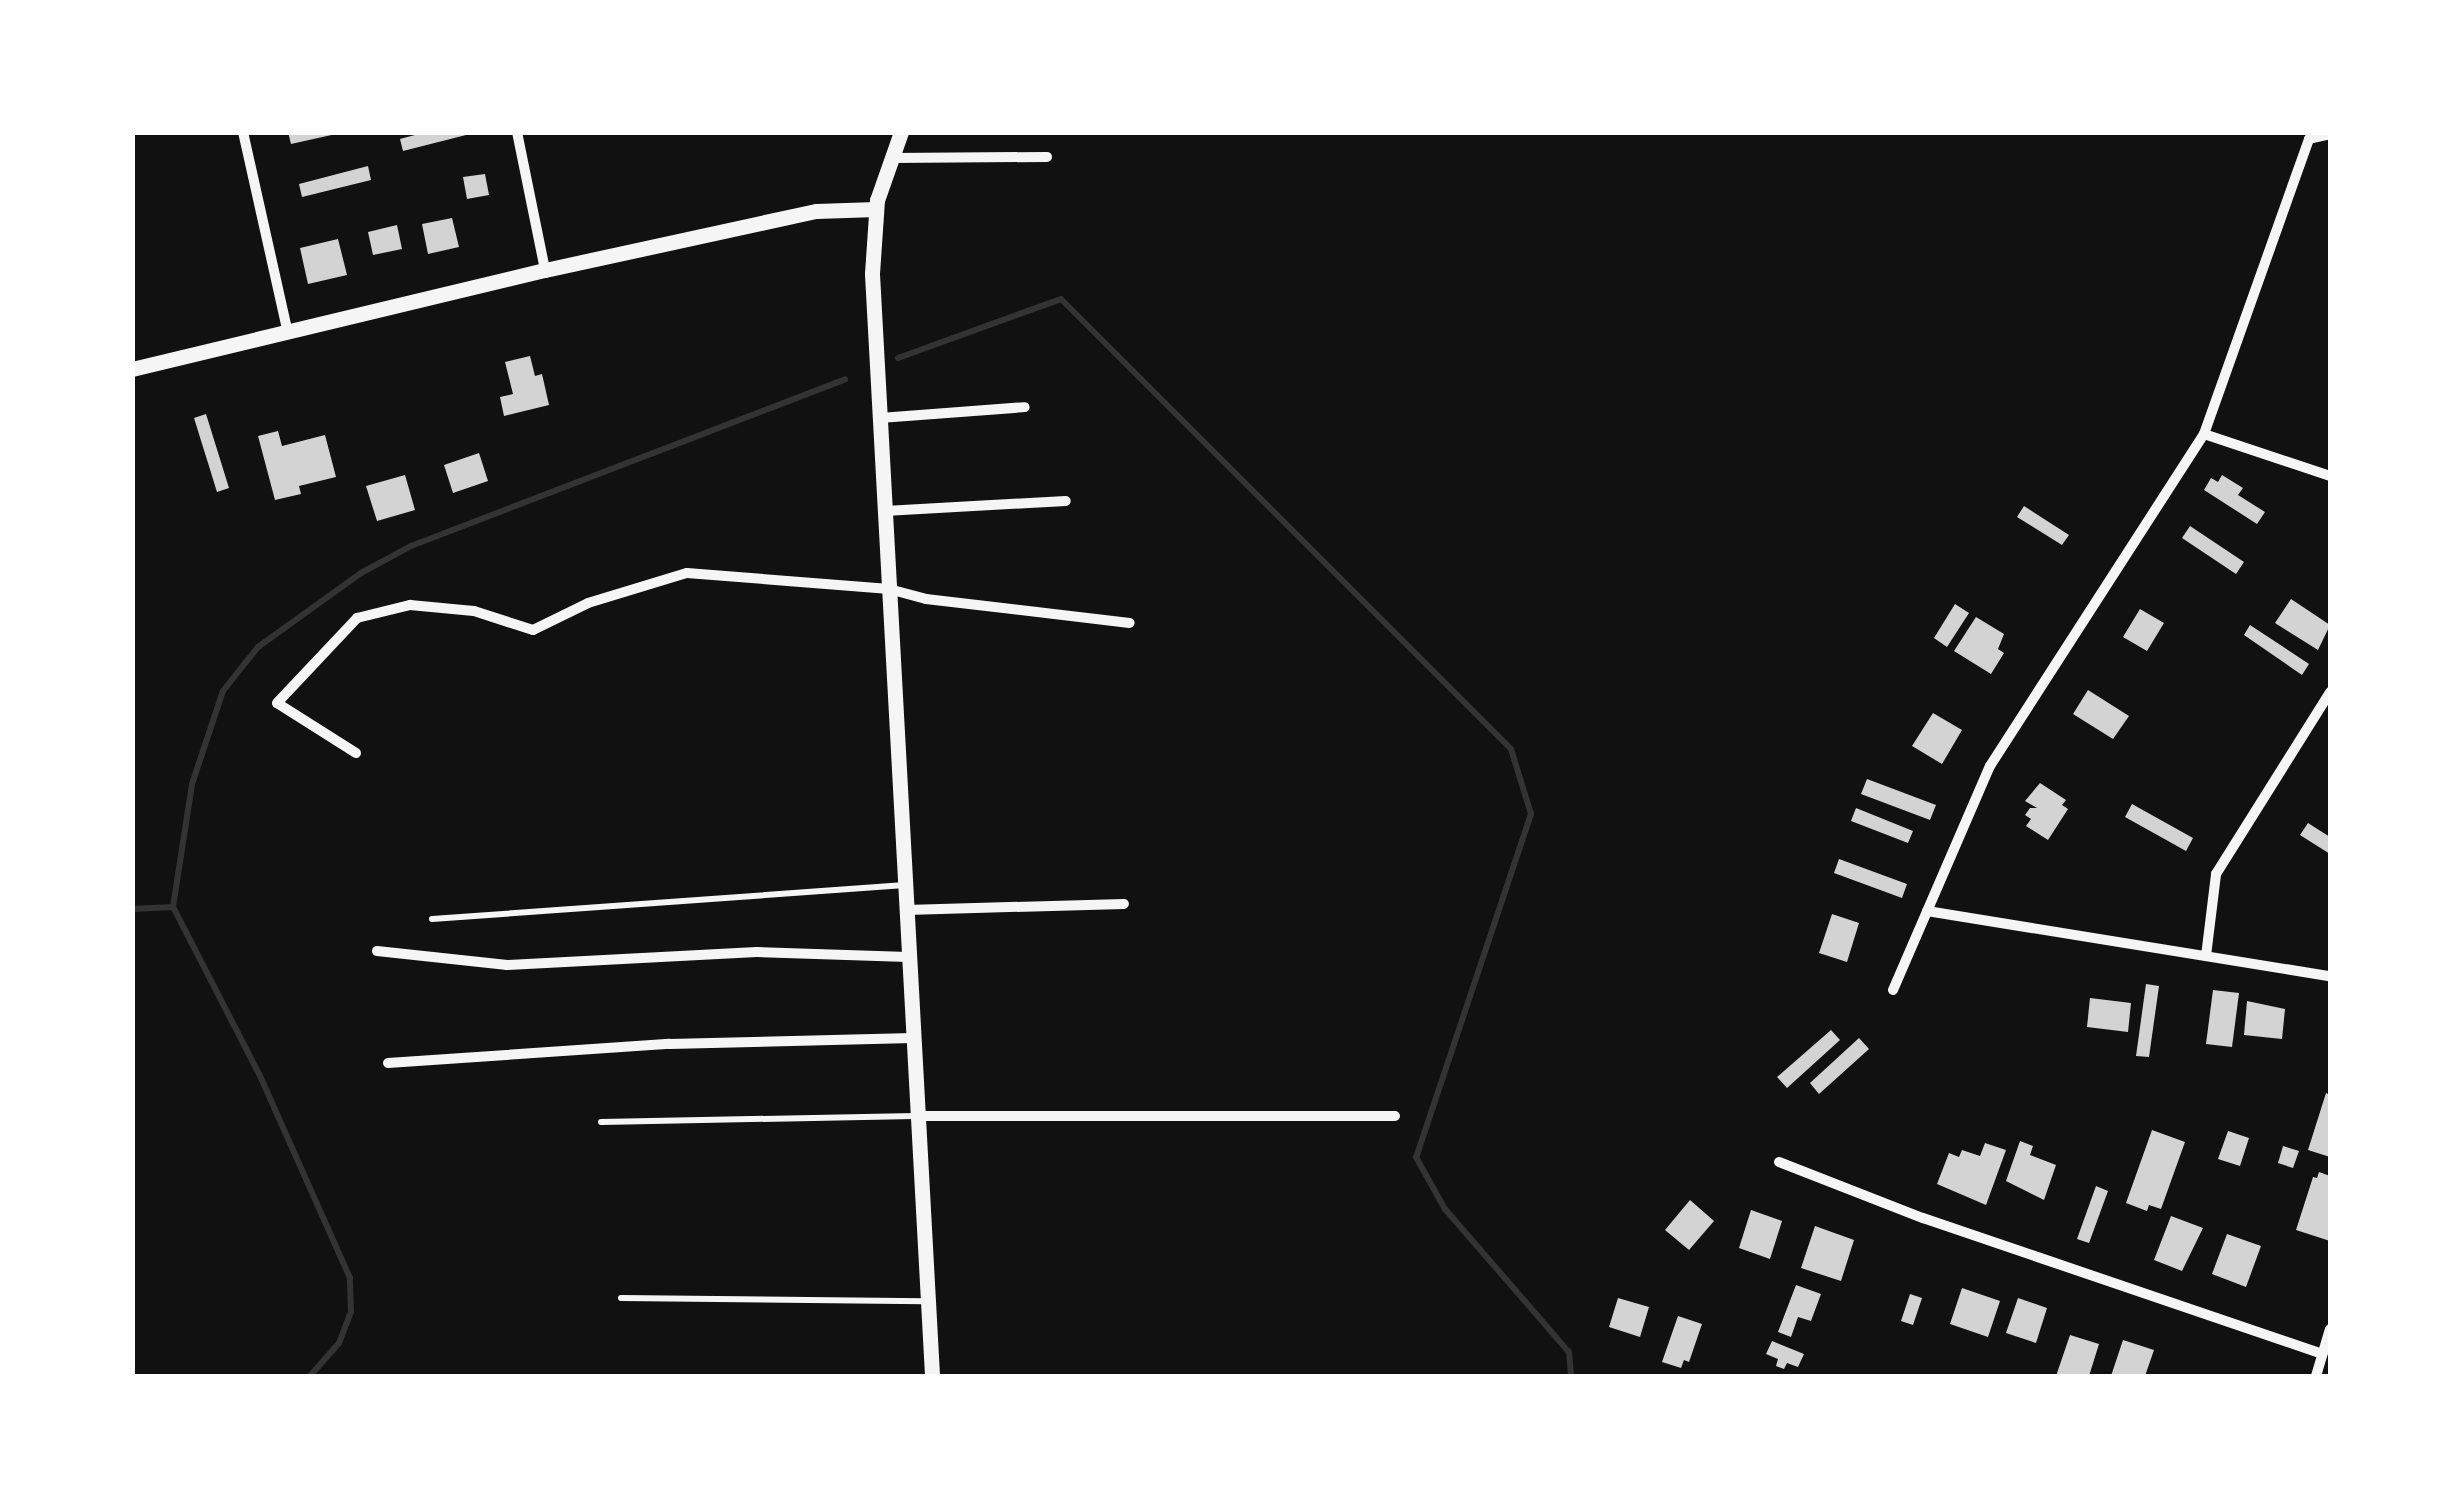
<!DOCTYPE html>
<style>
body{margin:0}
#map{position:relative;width:2463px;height:1509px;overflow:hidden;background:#111;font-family:"Sofia Sans Condensed",sans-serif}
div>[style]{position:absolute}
.stream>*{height:6px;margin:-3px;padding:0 3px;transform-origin:3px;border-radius:3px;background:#333}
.building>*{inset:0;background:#d3d3d3}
.service>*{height:6px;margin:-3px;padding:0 3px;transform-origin:3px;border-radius:3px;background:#f5f5f5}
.minor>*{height:10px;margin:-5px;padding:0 5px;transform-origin:5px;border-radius:5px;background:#f5f5f5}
.tertiary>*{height:15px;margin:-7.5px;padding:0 7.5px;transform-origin:7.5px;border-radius:7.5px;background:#f5f5f5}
span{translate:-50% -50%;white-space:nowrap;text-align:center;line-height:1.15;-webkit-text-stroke:10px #fff;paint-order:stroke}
.frame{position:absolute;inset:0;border:135px solid #fff;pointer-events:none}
</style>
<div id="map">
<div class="stream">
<div style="left:898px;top:358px;width:173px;rotate:-19.9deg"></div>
<div style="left:1061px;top:299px;width:636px;rotate:45deg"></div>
<div style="left:1511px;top:749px;width:68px;rotate:72.9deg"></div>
<div style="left:1531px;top:814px;width:362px;rotate:108.5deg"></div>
<div style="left:1416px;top:1157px;width:60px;rotate:60.9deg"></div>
<div style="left:1445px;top:1209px;width:189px;rotate:49.1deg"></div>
<div style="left:1569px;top:1352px;width:24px;rotate:85deg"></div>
<div style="left:132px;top:909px;width:41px;rotate:-2.8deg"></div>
<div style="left:310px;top:1376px;width:44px;rotate:-48.7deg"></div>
<div style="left:339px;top:1343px;width:33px;rotate:-69deg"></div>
<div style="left:351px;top:1312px;width:34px;rotate:-92deg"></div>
<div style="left:350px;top:1278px;width:223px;rotate:-114deg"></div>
<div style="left:259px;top:1074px;width:188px;rotate:-117.2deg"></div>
<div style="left:173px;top:907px;width:124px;rotate:-81.2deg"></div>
<div style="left:192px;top:784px;width:98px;rotate:-71.6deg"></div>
<div style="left:223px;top:691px;width:56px;rotate:-51.5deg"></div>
<div style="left:258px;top:647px;width:127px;rotate:-35.7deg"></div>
<div style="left:361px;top:573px;width:57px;rotate:-28.4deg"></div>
<div style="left:411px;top:546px;width:465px;rotate:-21deg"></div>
</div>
<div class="building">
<div style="clip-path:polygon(288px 132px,336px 132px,336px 134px,291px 144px)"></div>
<div style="clip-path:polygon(426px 132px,470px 132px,470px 134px,403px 151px,400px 139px)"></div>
<div style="clip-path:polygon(368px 166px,371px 180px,302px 197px,299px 184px)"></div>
<div style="clip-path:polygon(485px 174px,489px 195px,467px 199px,463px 177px)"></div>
<div style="clip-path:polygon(452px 218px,459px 247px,428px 254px,422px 224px)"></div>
<div style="clip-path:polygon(397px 225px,402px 249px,373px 255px,368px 232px)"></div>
<div style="clip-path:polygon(338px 239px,347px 275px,308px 284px,300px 248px)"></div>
<div style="clip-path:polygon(530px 356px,535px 376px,542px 374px,549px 405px,504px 416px,500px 397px,513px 394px,505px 362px)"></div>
<div style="clip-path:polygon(206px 414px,229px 488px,217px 492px,194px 418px)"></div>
<div style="clip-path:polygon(278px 431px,282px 446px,325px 435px,336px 477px,299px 486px,301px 494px,275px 500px,258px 436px)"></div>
<div style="clip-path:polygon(479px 453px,488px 481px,453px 493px,444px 465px)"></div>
<div style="clip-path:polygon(405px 475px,415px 510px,377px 521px,366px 486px)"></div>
<div style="clip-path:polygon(2222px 475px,2243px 488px,2238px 495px,2265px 512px,2257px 524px,2204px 490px,2211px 478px,2218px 482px)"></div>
<div style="clip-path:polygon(2024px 506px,2069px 535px,2062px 545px,2017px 517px)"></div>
<div style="clip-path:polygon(2190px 526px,2244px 562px,2236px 574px,2182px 538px)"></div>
<div style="clip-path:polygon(2291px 599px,2330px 625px,2318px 650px,2275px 623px)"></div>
<div style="clip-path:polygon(1955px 604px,1969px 613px,1947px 647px,1934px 638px)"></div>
<div style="clip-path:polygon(2140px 609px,2164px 623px,2147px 651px,2123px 637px)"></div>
<div style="clip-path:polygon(1976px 617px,2004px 634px,1998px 649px,2004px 653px,1991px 674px,1954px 651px)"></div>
<div style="clip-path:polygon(2250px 625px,2309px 664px,2302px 675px,2244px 635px)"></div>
<div style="clip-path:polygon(2088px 690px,2129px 716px,2113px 739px,2073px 714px)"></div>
<div style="clip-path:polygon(1933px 713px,1962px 730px,1942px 764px,1912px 746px)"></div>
<div style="clip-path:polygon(1867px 779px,1936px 805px,1930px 820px,1861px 794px)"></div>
<div style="clip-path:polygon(2040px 783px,2066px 800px,2062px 805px,2068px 809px,2048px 840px,2026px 826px,2031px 819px,2025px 815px,2030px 808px,2037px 808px,2025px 801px)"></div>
<div style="clip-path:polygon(2132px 804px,2193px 838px,2186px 851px,2125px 817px)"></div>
<div style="clip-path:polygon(1856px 808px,1913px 831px,1908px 843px,1851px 821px)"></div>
<div style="clip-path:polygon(2308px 823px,2330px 837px,2330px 854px,2300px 835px)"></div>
<div style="clip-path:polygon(1839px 859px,1907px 884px,1902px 898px,1834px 873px)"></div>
<div style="clip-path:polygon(1832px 914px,1859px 923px,1847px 962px,1819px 953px)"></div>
<div style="clip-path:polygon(2146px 984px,2159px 986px,2149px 1057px,2136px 1056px)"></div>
<div style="clip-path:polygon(2213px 990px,2239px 993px,2232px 1047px,2206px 1044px)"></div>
<div style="clip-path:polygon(2090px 998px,2131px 1003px,2128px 1032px,2087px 1027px)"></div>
<div style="clip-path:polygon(2247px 1001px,2285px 1009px,2282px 1039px,2244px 1035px)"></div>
<div style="clip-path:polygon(1831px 1030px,1840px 1040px,1787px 1088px,1777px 1077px)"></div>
<div style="clip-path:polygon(1859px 1038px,1869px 1049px,1819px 1094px,1810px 1083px)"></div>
<div style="clip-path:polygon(2326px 1093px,2330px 1095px,2330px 1157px,2308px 1150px)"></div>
<div style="clip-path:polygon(2152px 1130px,2185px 1142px,2161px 1209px,2149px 1205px,2147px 1211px,2126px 1203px)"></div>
<div style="clip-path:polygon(2228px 1131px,2249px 1138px,2240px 1166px,2218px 1159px)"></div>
<div style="clip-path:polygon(2020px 1141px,2033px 1146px,2030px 1155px,2056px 1165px,2044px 1200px,2006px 1181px)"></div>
<div style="clip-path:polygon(1985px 1143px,2006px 1150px,1986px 1205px,1937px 1184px,1949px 1153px,1959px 1157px,1962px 1150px,1980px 1156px)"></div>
<div style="clip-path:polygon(2283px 1146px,2299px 1151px,2293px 1168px,2278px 1163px)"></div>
<div style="clip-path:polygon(2319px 1172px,2330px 1176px,2330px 1241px,2296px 1230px,2313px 1177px,2317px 1178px)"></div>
<div style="clip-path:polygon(2096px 1186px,2108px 1191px,2089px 1243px,2077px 1239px)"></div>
<div style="clip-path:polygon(1690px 1200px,1714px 1221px,1689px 1250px,1665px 1230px)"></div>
<div style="clip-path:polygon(1751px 1210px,1782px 1221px,1770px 1259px,1739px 1248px)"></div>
<div style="clip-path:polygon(2171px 1216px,2203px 1228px,2182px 1271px,2154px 1260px)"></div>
<div style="clip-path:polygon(1815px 1226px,1854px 1240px,1841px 1281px,1801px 1268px)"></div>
<div style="clip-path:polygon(2227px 1234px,2261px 1246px,2246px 1287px,2212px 1274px)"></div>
<div style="clip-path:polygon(1796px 1285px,1821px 1294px,1811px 1321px,1798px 1317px,1791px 1337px,1778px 1332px)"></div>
<div style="clip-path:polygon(1962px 1288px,2000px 1301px,1988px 1337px,1950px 1324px)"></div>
<div style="clip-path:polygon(1910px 1294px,1922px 1298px,1913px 1325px,1901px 1321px)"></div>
<div style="clip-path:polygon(1618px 1298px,1649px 1307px,1640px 1337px,1609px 1327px)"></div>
<div style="clip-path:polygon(2018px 1298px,2047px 1308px,2036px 1343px,2006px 1333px)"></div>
<div style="clip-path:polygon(1678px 1316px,1702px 1324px,1689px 1362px,1684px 1360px,1681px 1368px,1662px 1362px)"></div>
<div style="clip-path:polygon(2070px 1335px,2099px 1344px,2089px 1376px,2056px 1376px)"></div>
<div style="clip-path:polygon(2123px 1340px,2154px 1350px,2145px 1376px,2111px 1376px)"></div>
<div style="clip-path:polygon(1772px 1341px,1804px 1354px,1798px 1367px,1787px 1363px,1784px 1369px,1776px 1366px,1778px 1359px,1766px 1354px)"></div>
</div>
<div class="service">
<div style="left:432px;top:919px;width:474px;rotate:-4.1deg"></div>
<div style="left:601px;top:1122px;width:314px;rotate:-1.1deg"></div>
<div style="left:621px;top:1298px;width:304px;rotate:0.6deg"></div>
</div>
<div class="minor">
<div style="left:243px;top:132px;width:206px;rotate:77.4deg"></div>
<div style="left:517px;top:132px;width:141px;rotate:78.5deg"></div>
<div style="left:891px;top:158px;width:156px;rotate:-0.4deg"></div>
<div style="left:880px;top:418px;width:145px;rotate:-4.3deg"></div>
<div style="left:2204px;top:434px;width:133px;rotate:18.4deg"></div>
<div style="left:885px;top:511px;width:181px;rotate:-3.2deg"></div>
<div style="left:356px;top:753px;width:93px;rotate:-147.7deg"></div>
<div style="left:277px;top:703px;width:117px;rotate:-46.7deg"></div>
<div style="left:357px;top:618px;width:55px;rotate:-13.8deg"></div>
<div style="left:410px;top:605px;width:64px;rotate:5.4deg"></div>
<div style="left:474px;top:611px;width:62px;rotate:17.9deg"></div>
<div style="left:533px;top:630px;width:61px;rotate:-26.1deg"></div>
<div style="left:588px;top:603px;width:103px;rotate:-16.9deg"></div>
<div style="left:687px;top:573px;width:203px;rotate:4.5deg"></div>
<div style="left:889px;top:589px;width:38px;rotate:15deg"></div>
<div style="left:926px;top:599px;width:205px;rotate:6.7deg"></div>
<div style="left:906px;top:910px;width:218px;rotate:-1.6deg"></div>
<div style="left:1927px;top:911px;width:408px;rotate:9.2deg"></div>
<div style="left:377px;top:951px;width:131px;rotate:6.1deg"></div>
<div style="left:507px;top:965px;width:250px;rotate:-3deg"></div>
<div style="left:757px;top:952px;width:151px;rotate:1.9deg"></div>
<div style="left:2206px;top:956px;width:83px;rotate:-83deg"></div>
<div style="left:2216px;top:874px;width:215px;rotate:-57.9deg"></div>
<div style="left:1893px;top:990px;width:244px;rotate:-66.6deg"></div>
<div style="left:1990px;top:766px;width:395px;rotate:-57.2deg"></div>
<div style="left:2204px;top:434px;width:313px;rotate:-70.4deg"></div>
<div style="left:2309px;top:139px;width:22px;rotate:-13deg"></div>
<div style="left:388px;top:1063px;width:282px;rotate:-3.9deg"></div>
<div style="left:669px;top:1044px;width:244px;rotate:-1.4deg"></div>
<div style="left:917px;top:1116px;width:478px"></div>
<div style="left:1779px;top:1162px;width:155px;rotate:21.3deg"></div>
<div style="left:1923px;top:1218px;width:422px;rotate:18.8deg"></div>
<div style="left:2316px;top:1376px;width:49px;rotate:-73.4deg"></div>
</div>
<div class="tertiary">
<div style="left:901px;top:132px;width:72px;rotate:109.4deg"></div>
<div style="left:877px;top:200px;width:74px;rotate:93.9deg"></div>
<div style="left:872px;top:274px;width:1104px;rotate:86.88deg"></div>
<div style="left:132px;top:369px;width:425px;rotate:-13.5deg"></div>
<div style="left:545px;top:270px;width:277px;rotate:-12.3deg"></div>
<div style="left:816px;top:211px;width:60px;rotate:-1.9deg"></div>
</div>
<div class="frame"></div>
</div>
